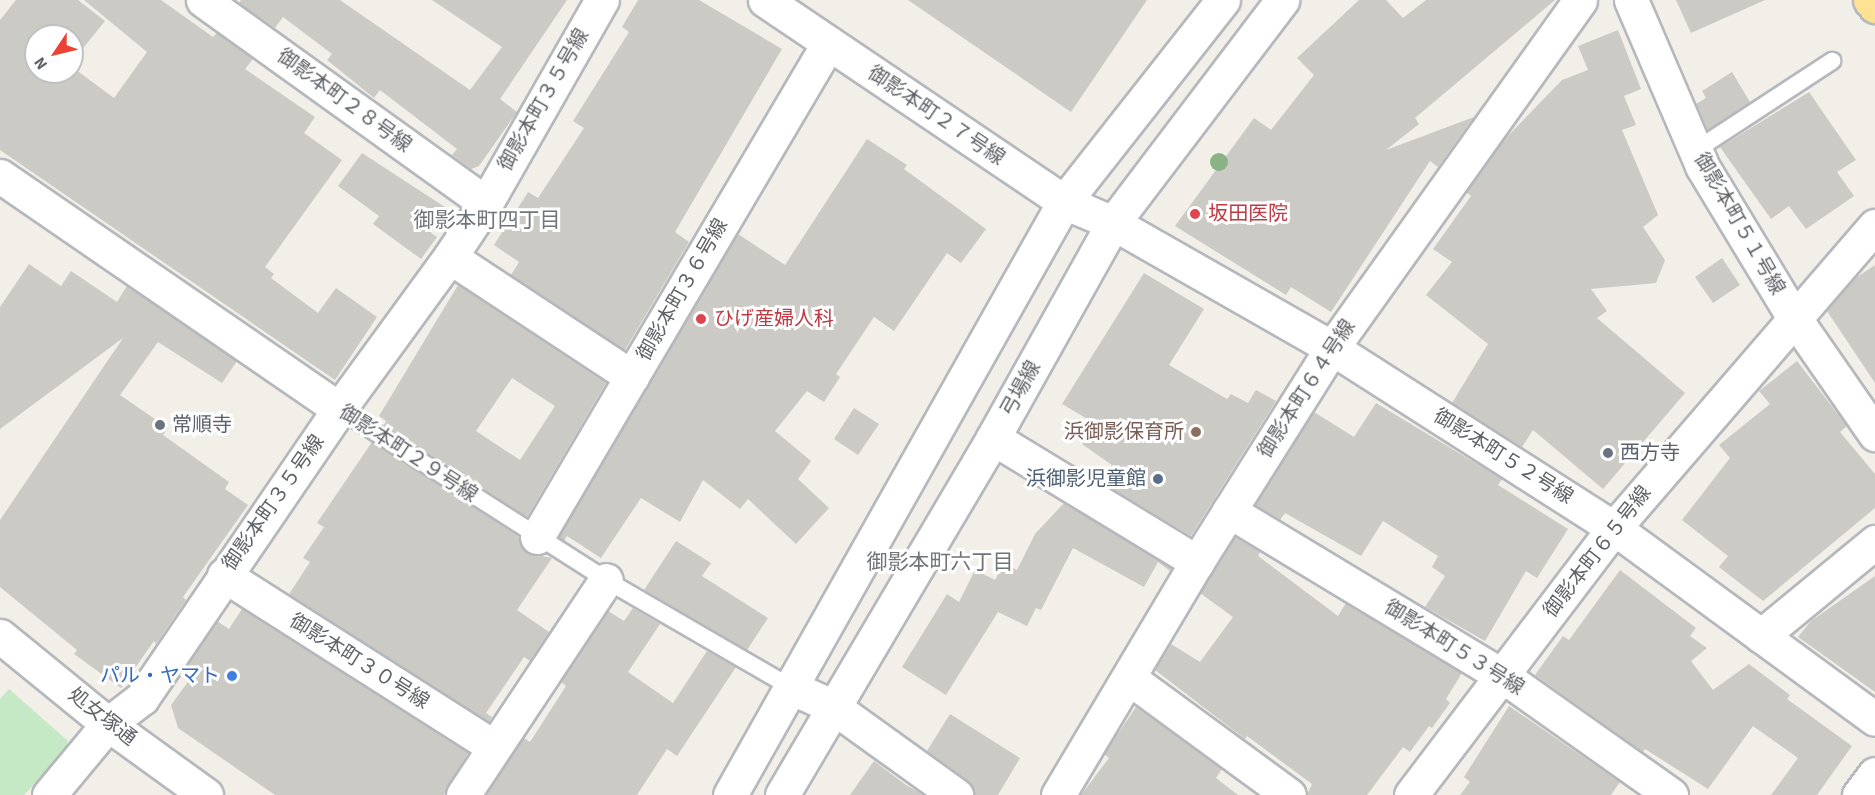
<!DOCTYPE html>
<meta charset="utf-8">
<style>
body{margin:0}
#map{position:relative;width:1875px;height:795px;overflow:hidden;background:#f1efe8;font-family:"Source Sans 3","Noto Sans JP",sans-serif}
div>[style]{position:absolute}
.green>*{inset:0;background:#c5e8c5}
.building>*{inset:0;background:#cccac5}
.roads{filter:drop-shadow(2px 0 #b5b8bc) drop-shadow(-2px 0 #b5b8bc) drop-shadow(0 2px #b5b8bc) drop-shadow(0 -2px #b5b8bc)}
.lane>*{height:16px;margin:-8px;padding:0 8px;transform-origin:8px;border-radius:8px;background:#fff}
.street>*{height:33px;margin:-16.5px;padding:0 16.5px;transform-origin:16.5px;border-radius:16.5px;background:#fff}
.secondary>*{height:33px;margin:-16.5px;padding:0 16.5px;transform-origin:16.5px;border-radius:16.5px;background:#fff}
.highway>*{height:33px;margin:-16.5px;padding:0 16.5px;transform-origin:16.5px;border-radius:16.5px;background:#fde293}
.trees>*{width:18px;height:18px;margin:-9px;border-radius:50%;background:#89b387}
.dots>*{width:16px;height:16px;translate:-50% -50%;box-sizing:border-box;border:3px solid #fff;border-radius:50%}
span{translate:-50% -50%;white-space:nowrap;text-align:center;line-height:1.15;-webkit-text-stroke:6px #fff;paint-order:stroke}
.street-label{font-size:20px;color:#5f6368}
.health-label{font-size:20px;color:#be3a42}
.left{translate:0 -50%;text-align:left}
.worship-label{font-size:20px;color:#5b616d}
.education-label{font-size:20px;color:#785e54}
.right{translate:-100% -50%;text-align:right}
.service-label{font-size:20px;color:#4e5e75}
.shop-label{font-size:20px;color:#366cbe}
.neighbourhood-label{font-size:21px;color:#70757a}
.north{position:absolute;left:24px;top:24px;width:60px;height:60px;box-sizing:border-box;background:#fff;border:2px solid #bfc1c3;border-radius:50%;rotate:235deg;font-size:16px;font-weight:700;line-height:24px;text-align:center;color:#5f6368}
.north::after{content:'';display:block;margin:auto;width:21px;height:27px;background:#ea4335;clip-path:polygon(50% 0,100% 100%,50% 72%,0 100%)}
</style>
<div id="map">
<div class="green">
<div style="clip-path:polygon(9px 689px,68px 741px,65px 750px,24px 795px,0 795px,0 699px)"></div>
</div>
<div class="building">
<div style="clip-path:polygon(16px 0,78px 0,105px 21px,72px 62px,72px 36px,36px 36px,36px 72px,72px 72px,72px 67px,114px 98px,147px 52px,84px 0,161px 0,213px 37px,217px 33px,253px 59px,245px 69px,315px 117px,304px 133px,342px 160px,265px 267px,274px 274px,271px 278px,318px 313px,336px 288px,377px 317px,335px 380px,0 150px,0 20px)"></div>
<div style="clip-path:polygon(241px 0,340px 0,470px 90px,502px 47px,432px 0,567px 0,500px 99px,517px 112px,479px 166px,471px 169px,452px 155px,457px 149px,380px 90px,374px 98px,327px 60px,332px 54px,283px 17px,275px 28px,239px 3px)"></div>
<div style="clip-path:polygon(638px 0,699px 0,782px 49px,675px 232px,689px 242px,625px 350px,511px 275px,519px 262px,494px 245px,528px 192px,538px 198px,584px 128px,573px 121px,629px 32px,622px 27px)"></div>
<div style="clip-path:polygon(908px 0,1147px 0,1071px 112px)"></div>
<div style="clip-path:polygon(1359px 0,1386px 0,1403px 18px,1426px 0,1555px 0,1415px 118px,1419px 124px,1386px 150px,1474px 117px,1438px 167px,1430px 161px,1331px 312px,1291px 287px,1286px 295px,1175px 226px,1254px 118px,1271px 130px,1314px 75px,1297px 58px)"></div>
<div style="clip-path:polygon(1676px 0,1765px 0,1691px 33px)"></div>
<div style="clip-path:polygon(1618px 30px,1641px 89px,1624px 96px,1636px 125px,1622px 130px,1658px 215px,1643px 227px,1665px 260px,1656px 283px,1591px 289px,1607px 311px,1597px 318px,1685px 393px,1603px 489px,1533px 430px,1522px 447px,1452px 403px,1488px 344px,1426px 295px,1452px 262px,1433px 249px,1471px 196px,1466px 192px,1503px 141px,1562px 80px,1588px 70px,1578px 46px)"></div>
<div style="clip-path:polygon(1732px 72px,1750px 102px,1708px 130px,1696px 104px,1706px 98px,1702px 91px)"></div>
<div style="clip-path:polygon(1809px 92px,1856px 160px,1837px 172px,1854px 196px,1806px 229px,1789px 206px,1771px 219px,1720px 147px)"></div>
<div style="clip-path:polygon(867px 139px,907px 165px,904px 169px,986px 229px,961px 263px,947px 253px,894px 331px,874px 317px,836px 374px,840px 377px,824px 402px,807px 391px,775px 431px,811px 461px,798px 479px,829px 508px,796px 544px,748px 499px,740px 509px,703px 480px,680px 522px,641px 498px,601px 558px,567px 536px,564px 541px,559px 537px,738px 234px,785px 265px)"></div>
<div style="clip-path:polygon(362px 153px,448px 209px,431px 233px,437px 237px,421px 259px,373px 224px,379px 216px,338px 186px)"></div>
<div style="clip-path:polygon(1722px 258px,1740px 285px,1713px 303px,1695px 277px)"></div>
<div style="clip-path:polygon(29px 264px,61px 286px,71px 271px,117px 302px,127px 286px,237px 361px,222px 383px,158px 342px,120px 395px,168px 428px,163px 435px,229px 482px,225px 489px,248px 505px,183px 597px,186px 600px,156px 644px,154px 641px,121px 688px,74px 654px,77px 650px,0 587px,0 520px,123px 338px,0 429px,0 307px)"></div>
<div style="clip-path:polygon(1875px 265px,1875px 383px,1827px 311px,1854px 279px)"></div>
<div style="clip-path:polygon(1144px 273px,1204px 309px,1169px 365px,1227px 399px,1231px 394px,1248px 403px,1256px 390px,1276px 401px,1191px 536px,1101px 482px,1112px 465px,1079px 442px,1091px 421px,1062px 404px)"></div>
<div style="clip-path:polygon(evenodd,458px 285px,606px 383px,527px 517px,384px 425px,386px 421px,379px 416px,458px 285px,512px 378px,555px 406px,520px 460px,476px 431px,512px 378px)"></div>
<div style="clip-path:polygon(1797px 361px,1847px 426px,1840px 432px,1875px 474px,1875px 508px,1763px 601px,1719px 567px,1728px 556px,1682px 520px,1730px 458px,1719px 445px,1770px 404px,1759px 391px)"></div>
<div style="clip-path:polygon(1376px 403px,1502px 479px,1498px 485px,1568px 529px,1537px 578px,1526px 571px,1485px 641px,1425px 607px,1445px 576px,1432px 567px,1438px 556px,1383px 521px,1361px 556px,1285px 513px,1280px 520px,1255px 505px,1314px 412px,1354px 437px)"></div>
<div style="clip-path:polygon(854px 408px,879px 424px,858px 455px,834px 439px)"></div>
<div style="clip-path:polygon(372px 442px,518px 536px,527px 553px,552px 558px,517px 610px,549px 632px,530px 661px,524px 657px,486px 713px,492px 717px,489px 722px,289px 594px,310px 562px,303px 558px,324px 527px,317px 523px)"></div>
<div style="clip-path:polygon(1064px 503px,1171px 568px,1170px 571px,1158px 562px,1144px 587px,1073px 548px,1041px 610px,1036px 608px,1027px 626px,998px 612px,946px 695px,902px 667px,947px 594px,959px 602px,975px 570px,995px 580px,1004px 563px,1017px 570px,1035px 534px)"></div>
<div style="clip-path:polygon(1235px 537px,1260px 552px,1258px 556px,1338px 616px,1346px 603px,1462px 673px,1446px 699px,1450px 703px,1432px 728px,1429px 726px,1410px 752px,1403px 747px,1367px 795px,1307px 795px,1312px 784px,1247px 736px,1245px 739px,1155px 670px,1171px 644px,1200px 662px,1233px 617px,1200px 593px)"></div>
<div style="clip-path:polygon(676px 541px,711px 563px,702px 576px,768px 618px,747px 650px,644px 590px)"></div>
<div style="clip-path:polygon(1620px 570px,1696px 628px,1690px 636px,1707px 648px,1691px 661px,1713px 690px,1749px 664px,1790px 695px,1787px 699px,1852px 746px,1817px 795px,1771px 795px,1798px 758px,1753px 726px,1708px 789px,1645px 749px,1643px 752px,1535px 675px,1563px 636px,1569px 640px)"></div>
<div style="clip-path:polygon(1875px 576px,1875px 692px,1798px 637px,1811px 621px)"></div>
<div style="clip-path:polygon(633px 608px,660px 624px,628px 672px,673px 703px,707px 651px,736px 667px,677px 756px,667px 749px,637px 795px,486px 795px,524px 738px,530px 742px,566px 686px,561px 682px,608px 611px,624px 621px)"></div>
<div style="clip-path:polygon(242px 609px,468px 753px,444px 795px,275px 795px,178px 728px,171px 705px,196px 671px,187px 665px,217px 621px,229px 629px)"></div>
<div style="clip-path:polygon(1509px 706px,1620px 782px,1611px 795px,1460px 795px,1470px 782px,1464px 777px)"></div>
<div style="clip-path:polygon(1136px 707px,1222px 769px,1216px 778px,1238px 795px,1081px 795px,1109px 758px,1104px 754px)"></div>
<div style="clip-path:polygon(950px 714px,1020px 758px,998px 795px,974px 795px,967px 780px,927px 751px)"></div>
<div style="clip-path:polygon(874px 761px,906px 785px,924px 795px,850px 795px)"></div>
</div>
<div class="roads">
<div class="lane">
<div style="left:1696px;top:150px;width:163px;rotate:-33.2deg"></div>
<div style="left:339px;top:409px;width:317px;rotate:32.6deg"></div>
<div style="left:606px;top:580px;width:215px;rotate:30.1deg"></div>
</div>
<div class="street">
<div style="left:203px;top:0;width:348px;rotate:35.7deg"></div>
<div style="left:765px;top:0;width:361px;rotate:34deg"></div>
<div style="left:1064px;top:202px;width:53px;rotate:23.2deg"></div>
<div style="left:1113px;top:223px;width:252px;rotate:29.7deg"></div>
<div style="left:1332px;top:348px;width:335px;rotate:32.6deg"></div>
<div style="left:1614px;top:528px;width:323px;rotate:36.2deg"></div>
<div style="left:1631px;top:0;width:181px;rotate:66.8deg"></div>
<div style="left:1702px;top:166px;width:175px;rotate:58.8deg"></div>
<div style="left:1793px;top:316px;width:144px;rotate:55.2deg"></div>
<div style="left:0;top:176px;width:411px;rotate:34.5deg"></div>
<div style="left:450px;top:257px;width:218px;rotate:33.4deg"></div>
<div style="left:993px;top:438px;width:239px;rotate:31.3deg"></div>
<div style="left:1229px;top:511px;width:320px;rotate:31.1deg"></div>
<div style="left:1503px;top:676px;width:206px;rotate:35.3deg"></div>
<div style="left:537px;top:537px;width:572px;rotate:-59.45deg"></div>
<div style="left:224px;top:575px;width:320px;rotate:32.5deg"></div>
<div style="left:1761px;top:636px;width:148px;rotate:-39.5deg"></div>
<div style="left:1129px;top:678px;width:198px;rotate:36.2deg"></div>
<div style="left:792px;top:688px;width:44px;rotate:24.2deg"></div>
<div style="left:832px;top:706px;width:153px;rotate:35.7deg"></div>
<div style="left:49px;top:795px;width:92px;rotate:-50.3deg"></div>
<div style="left:108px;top:724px;width:43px;rotate:-37.4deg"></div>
<div style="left:142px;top:698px;width:350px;rotate:-55.7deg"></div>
<div style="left:339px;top:409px;width:188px;rotate:-53.9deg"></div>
<div style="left:450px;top:257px;width:65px;rotate:-56.3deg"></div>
<div style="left:486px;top:203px;width:234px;rotate:-60.3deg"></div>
<div style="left:463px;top:795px;width:258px;rotate:-56.4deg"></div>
<div style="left:1058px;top:795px;width:271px;rotate:-59.2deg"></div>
<div style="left:1197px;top:562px;width:253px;rotate:-57.8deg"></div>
<div style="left:1332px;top:348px;width:427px;rotate:-54.5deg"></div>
<div style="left:1411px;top:795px;width:335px;rotate:-52.8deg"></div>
<div style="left:1614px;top:528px;width:399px;rotate:-49.2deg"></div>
<div style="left:1859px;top:795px;width:26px;rotate:-53deg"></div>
</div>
<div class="secondary">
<div style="left:0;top:636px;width:139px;rotate:39.2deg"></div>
<div style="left:108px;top:724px;width:121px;rotate:35.9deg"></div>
<div style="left:730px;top:795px;width:681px;rotate:-60.61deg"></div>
<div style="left:1064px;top:202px;width:257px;rotate:-51.8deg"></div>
<div style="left:782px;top:795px;width:415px;rotate:-59.4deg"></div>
<div style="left:993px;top:438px;width:246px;rotate:-60.8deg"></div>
<div style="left:1113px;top:223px;width:280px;rotate:-52.8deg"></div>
</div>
<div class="highway">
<div style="left:1870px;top:0;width:8px;rotate:50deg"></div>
</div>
</div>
<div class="trees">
<div style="left:1219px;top:162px"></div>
</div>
<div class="dots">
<div style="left:1195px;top:214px;background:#e0444e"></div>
<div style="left:701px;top:319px;background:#e0444e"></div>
<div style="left:160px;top:425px;background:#6b7280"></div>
<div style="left:1196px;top:432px;background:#8d6e63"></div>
<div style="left:1608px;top:453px;background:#6b7280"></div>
<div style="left:1158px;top:479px;background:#5c6f8a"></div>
<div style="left:232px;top:676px;background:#3f7fe0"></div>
</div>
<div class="street-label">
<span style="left:544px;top:100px;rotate:-60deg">御影本町３５号線</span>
<span style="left:344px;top:101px;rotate:36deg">御影本町２８号線</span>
<span style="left:936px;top:116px;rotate:34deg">御影本町２７号線</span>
<span style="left:1739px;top:224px;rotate:60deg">御影本町５１号線</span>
<span style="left:683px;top:290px;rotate:-60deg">御影本町３６号線</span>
<span style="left:1021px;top:389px;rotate:-61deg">弓場線</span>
<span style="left:1307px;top:389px;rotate:-57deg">御影本町６４号線</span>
<span style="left:408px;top:454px;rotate:33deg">御影本町２９号線</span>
<span style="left:1503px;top:457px;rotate:32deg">御影本町５２号線</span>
<span style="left:274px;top:503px;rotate:-55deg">御影本町３５号線</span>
<span style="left:1598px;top:552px;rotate:-52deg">御影本町６５号線</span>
<span style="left:1454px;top:648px;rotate:32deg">御影本町５３号線</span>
<span style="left:359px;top:662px;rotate:32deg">御影本町３０号線</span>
<span style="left:102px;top:717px;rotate:38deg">処女塚通</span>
</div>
<div class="health-label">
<span class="left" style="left:1208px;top:214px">坂田医院</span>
<span class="left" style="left:714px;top:319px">ひげ産婦人科</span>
</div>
<div class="worship-label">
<span class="left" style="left:172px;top:425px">常順寺</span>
<span class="left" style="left:1620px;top:453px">西方寺</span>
</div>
<div class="education-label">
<span class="right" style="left:1184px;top:432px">浜御影保育所</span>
</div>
<div class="service-label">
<span class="right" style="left:1146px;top:479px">浜御影児童館</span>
</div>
<div class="shop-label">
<span class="right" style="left:220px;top:676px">パル・ヤマト</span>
</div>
<div class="neighbourhood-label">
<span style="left:487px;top:220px">御影本町四丁目</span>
<span style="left:940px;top:562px">御影本町六丁目</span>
</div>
<div class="north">N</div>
</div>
